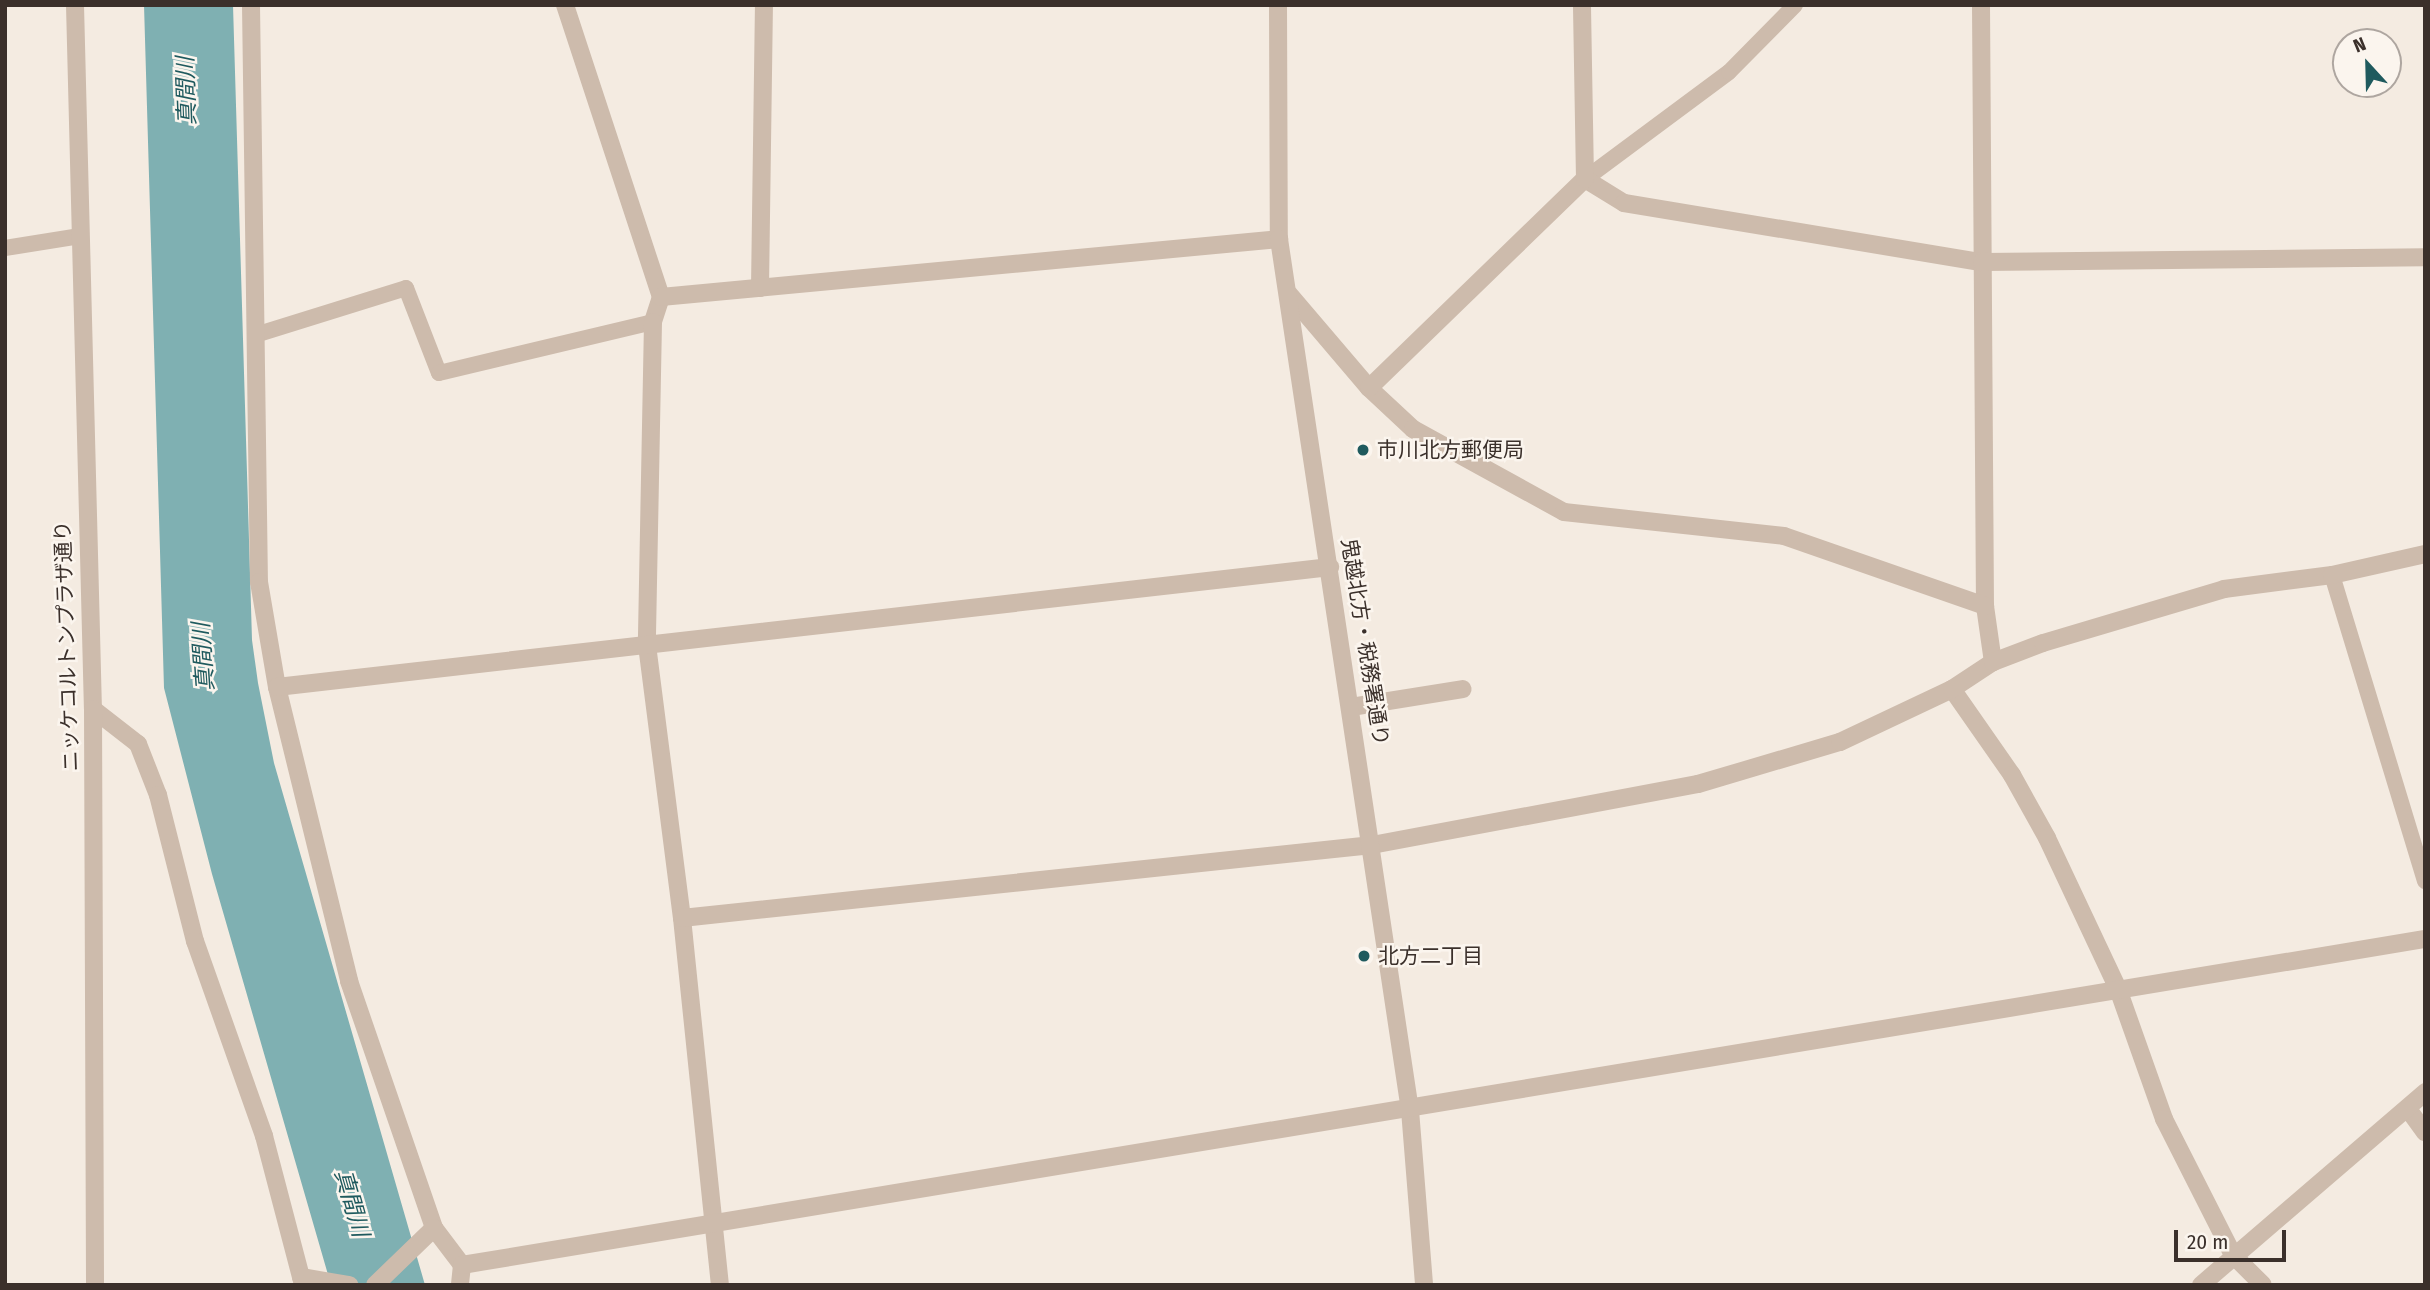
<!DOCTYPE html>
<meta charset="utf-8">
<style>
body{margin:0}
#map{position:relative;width:2430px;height:1290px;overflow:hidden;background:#f4ebe1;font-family:"Fira Sans Condensed","Noto Sans JP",sans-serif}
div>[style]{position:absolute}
.water>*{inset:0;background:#7fb0b2}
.service>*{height:16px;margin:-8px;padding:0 8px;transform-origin:8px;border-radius:8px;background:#cdbbac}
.minor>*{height:18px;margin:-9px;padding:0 9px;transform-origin:9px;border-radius:9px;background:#cdbbac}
.tertiary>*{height:18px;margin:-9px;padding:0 9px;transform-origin:9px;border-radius:9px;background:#cdbbac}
.dots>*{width:19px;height:19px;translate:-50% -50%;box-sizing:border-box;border:4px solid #fbf5ee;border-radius:50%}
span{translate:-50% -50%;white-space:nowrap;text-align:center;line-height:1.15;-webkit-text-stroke:5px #fbf5ee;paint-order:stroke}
.poi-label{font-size:21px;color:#3b302b}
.left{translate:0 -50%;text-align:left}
.street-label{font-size:21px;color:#3b302b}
.water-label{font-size:23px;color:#1f5a5e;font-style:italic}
.frame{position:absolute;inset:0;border:7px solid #3b302b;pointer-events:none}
.north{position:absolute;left:2332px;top:28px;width:70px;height:70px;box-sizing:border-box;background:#fbf5ee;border:2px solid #aea6a0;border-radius:50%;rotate:338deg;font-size:19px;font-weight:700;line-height:28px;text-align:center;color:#3b302b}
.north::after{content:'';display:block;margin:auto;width:24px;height:32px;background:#1f5a5e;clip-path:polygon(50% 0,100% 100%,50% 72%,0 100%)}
.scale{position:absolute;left:2174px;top:1230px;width:112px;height:32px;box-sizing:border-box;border:4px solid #3b302b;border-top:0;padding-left:9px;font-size:21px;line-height:24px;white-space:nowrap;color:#3b302b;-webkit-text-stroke:5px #fbf5ee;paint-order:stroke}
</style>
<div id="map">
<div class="water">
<div style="clip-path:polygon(144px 5px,233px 5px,252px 640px,258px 683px,274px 763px,425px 1285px,331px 1285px,212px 874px,164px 688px)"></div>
</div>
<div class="service">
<div style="left:1585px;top:179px;width:179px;rotate:-36.6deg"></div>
<div style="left:1729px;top:72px;width:94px;rotate:-45.4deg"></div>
<div style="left:5px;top:248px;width:76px;rotate:-9.1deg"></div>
<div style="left:255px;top:335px;width:158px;rotate:-17.3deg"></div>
<div style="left:406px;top:288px;width:91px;rotate:68.8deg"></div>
<div style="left:439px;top:373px;width:220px;rotate:-13.4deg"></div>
<div style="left:2332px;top:575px;width:320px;rotate:73.1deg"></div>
</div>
<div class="minor">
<div style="left:251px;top:5px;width:577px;rotate:89.21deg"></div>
<div style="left:259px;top:582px;width:107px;rotate:80.3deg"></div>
<div style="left:277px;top:687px;width:303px;rotate:76.2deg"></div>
<div style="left:349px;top:981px;width:261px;rotate:71deg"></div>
<div style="left:434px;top:1228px;width:46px;rotate:52.9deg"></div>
<div style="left:462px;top:1265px;width:20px;rotate:96deg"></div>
<div style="left:565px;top:5px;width:307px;rotate:71.8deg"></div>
<div style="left:661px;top:297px;width:26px;rotate:108deg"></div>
<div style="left:653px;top:322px;width:323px;rotate:91.1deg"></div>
<div style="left:647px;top:645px;width:275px;rotate:82.7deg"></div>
<div style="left:682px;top:918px;width:369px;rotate:84.1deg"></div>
<div style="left:1981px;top:5px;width:601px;rotate:89.62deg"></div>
<div style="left:1985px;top:606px;width:57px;rotate:81.9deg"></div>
<div style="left:1585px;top:179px;width:46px;rotate:31.6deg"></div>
<div style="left:1624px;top:203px;width:363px;rotate:9.4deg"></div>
<div style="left:1982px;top:262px;width:443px;rotate:-0.6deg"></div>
<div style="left:760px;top:288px;width:283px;rotate:-89.2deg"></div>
<div style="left:1289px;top:294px;width:123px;rotate:49.6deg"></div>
<div style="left:1369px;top:388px;width:60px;rotate:43deg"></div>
<div style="left:1413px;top:429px;width:172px;rotate:28.8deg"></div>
<div style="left:1564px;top:512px;width:221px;rotate:6.2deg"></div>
<div style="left:1784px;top:536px;width:213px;rotate:19.2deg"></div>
<div style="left:661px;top:297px;width:621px;rotate:-5.36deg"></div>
<div style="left:1369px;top:388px;width:301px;rotate:-44.1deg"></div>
<div style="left:1585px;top:179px;width:174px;rotate:-91deg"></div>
<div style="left:277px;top:687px;width:1060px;rotate:-6.5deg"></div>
<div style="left:1952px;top:689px;width:105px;rotate:55.1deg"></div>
<div style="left:2012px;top:775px;width:72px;rotate:60.9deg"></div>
<div style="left:2047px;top:838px;width:167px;rotate:64.8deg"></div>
<div style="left:2118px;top:989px;width:138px;rotate:70.5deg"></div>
<div style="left:2164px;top:1119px;width:153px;rotate:63.1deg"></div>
<div style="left:2233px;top:1255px;width:42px;rotate:45deg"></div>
<div style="left:1351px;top:707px;width:113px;rotate:-9.1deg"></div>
<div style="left:93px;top:709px;width:57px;rotate:37.9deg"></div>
<div style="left:138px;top:744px;width:55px;rotate:68.6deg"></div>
<div style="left:158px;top:795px;width:151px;rotate:75.8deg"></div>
<div style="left:195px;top:941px;width:207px;rotate:70.5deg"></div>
<div style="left:264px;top:1136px;width:154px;rotate:75.3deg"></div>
<div style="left:682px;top:918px;width:694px;rotate:-6.04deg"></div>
<div style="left:1372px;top:845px;width:332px;rotate:-10.6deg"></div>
<div style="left:1698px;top:784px;width:148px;rotate:-16.5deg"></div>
<div style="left:1840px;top:742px;width:124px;rotate:-25.3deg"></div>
<div style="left:1952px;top:689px;width:49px;rotate:-33.4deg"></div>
<div style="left:1993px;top:662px;width:53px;rotate:-20.8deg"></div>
<div style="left:2043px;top:643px;width:189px;rotate:-16.6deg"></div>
<div style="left:2224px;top:589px;width:109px;rotate:-7.4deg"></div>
<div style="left:2332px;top:575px;width:95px;rotate:-12.7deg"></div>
<div style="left:2408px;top:1109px;width:29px;rotate:54deg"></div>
<div style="left:301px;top:1277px;width:49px;rotate:9.5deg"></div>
<div style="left:375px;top:1285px;width:82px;rotate:-44deg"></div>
<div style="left:2201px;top:1285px;width:296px;rotate:-40.7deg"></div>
</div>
<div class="tertiary">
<div style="left:75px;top:5px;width:704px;rotate:88.54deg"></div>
<div style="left:93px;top:709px;width:576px;rotate:89.8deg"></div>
<div style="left:1278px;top:5px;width:234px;rotate:89.8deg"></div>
<div style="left:1279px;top:239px;width:881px;rotate:81.45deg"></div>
<div style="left:1410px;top:1110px;width:176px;rotate:85.4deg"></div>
<div style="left:462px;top:1265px;width:1990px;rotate:-9.43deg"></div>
</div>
<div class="dots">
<div style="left:1363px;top:450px;background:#1f5a5e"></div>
<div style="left:1364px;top:956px;background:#1f5a5e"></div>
</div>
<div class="poi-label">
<span class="left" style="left:1377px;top:450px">市川北方郵便局</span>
<span class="left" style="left:1378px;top:956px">北方二丁目</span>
</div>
<div class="street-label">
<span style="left:1365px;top:642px;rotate:81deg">鬼越北方・税務署通り</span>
<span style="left:67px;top:646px;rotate:-92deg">ニッケコルトンプラザ通り</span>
</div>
<div class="water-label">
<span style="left:186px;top:91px;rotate:-92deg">真間川</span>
<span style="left:203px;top:657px;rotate:-94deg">真間川</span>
<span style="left:352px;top:1203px;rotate:74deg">真間川</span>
</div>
<div class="frame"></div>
<div class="north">N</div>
<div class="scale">20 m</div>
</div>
